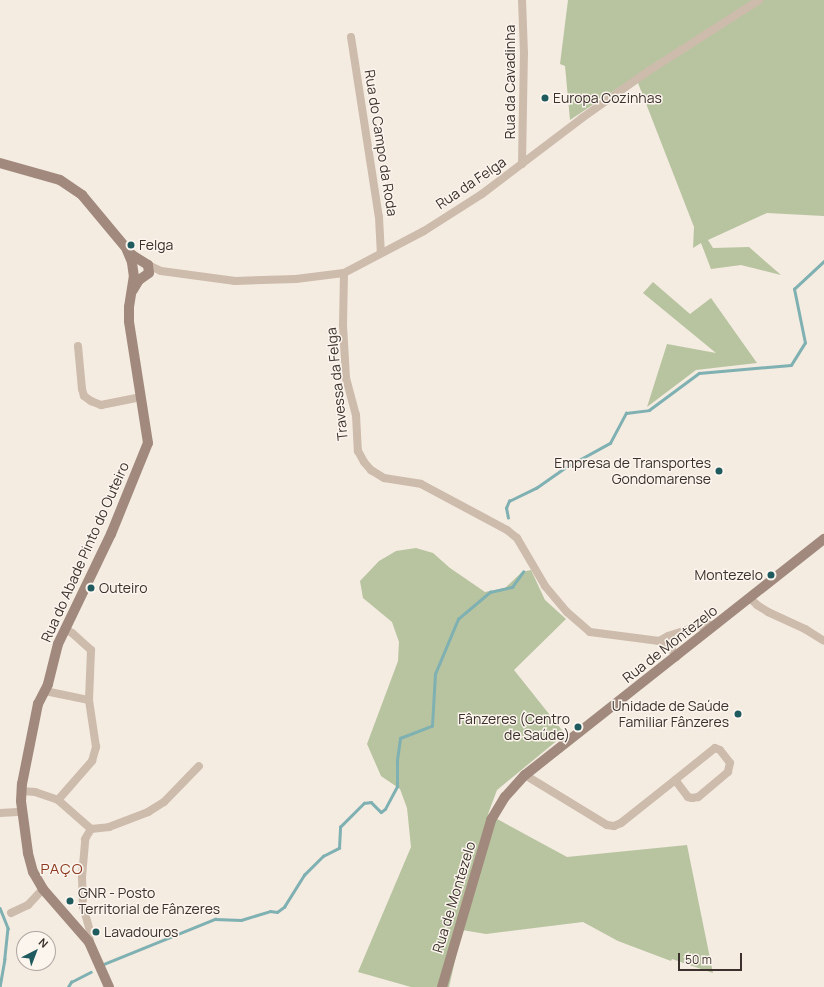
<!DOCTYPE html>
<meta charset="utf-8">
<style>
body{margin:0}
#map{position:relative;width:824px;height:987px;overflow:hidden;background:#f4ebe1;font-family:Manrope,sans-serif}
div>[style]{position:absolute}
.green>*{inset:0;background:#b8c4a0}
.stream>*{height:2.5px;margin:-1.25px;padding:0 1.25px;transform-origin:1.25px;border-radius:1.25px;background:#7fb0b2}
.street>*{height:8px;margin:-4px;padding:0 4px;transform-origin:4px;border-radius:4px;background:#cdbbac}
.secondary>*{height:10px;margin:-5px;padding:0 5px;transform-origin:5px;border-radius:5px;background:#a18a7d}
.dots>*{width:11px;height:11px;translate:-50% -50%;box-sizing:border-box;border:2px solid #fbf5ee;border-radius:50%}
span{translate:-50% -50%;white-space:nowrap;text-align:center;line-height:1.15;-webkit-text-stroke:3px #fbf5ee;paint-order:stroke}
.street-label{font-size:14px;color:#3b302b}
.poi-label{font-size:14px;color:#3b302b}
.left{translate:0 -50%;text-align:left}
.right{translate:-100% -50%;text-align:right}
.neighbourhood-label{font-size:15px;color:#8c3b22;letter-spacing:1px}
.north{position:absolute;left:16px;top:931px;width:40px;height:40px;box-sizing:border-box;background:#fbf5ee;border:1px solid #aea6a0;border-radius:50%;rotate:42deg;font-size:11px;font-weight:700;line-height:16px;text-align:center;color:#3b302b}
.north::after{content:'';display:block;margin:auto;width:14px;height:18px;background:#1f5a5e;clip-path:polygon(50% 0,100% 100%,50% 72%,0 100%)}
.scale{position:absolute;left:678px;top:953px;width:64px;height:18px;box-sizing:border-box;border:2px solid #3b302b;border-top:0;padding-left:5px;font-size:12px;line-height:14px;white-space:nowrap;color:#3b302b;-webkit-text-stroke:3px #fbf5ee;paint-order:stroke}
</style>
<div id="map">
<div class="green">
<div style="clip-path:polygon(568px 0,824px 0,824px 216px,767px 213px,708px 240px,713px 248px,749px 247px,781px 275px,741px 265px,711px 269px,701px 243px,693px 248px,694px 227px,638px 83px,630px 80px,570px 120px,565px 66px,560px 64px)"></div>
<div style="clip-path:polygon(653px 282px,690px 314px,711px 298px,757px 363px,696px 370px,647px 407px,667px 344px,716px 353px,643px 293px)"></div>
<div style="clip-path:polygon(416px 548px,433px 553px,450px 568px,485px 592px,505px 588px,522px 572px,531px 570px,545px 600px,566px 619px,514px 670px,565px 734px,497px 790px,488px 814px,567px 857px,687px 845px,713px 973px,672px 959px,671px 961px,618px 941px,583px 922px,486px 934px,462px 930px,449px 987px,411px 987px,358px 972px,411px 847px,407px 808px,400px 789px,381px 776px,367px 744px,398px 661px,399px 642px,392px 622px,363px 598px,360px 581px,379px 561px,396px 551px)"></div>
</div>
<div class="stream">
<div style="left:508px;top:518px;width:10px;rotate:-101deg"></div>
<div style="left:506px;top:508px;width:8px;rotate:-67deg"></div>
<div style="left:509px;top:501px;width:30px;rotate:-26deg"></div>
<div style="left:536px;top:488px;width:39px;rotate:-35deg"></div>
<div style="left:568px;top:466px;width:48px;rotate:-28.7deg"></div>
<div style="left:610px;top:443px;width:34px;rotate:-62deg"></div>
<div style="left:626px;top:413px;width:23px;rotate:-7deg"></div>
<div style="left:649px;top:410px;width:62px;rotate:-36.5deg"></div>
<div style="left:699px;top:373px;width:92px;rotate:-5deg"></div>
<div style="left:791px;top:365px;width:26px;rotate:-58deg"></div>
<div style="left:805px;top:343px;width:55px;rotate:-101.5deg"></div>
<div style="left:794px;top:289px;width:41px;rotate:-43deg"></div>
<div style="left:0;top:908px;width:22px;rotate:68deg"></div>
<div style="left:8px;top:928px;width:31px;rotate:96deg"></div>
<div style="left:5px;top:959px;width:28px;rotate:100deg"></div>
<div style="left:104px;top:964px;width:120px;rotate:-22.1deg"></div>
<div style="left:215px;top:919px;width:26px;rotate:2deg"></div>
<div style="left:241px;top:920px;width:30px;rotate:-17deg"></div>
<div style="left:270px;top:911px;width:7px;rotate:8deg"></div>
<div style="left:277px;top:912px;width:9px;rotate:-36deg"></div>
<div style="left:284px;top:907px;width:38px;rotate:-58deg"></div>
<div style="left:304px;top:875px;width:27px;rotate:-45deg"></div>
<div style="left:323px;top:856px;width:18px;rotate:-27deg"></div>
<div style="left:339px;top:848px;width:21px;rotate:-87deg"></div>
<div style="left:340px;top:827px;width:34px;rotate:-45deg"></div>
<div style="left:364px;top:803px;width:7px;rotate:-8deg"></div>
<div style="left:371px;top:802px;width:14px;rotate:45deg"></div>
<div style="left:381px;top:812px;width:5px;rotate:-37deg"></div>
<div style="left:385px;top:809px;width:26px;rotate:-62deg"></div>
<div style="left:397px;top:786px;width:26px;rotate:-90deg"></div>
<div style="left:397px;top:760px;width:22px;rotate:-82deg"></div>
<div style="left:400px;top:738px;width:34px;rotate:-21deg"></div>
<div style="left:432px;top:726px;width:52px;rotate:-86.7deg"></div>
<div style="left:435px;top:674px;width:60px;rotate:-67.3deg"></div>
<div style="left:458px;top:619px;width:42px;rotate:-40.2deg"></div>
<div style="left:490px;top:592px;width:23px;rotate:-13deg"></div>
<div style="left:512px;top:587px;width:19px;rotate:-54deg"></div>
<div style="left:68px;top:987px;width:6px;rotate:-59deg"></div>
<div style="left:71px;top:982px;width:22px;rotate:-27deg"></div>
</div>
<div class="street">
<div style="left:351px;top:37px;width:182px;rotate:81.2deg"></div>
<div style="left:379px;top:217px;width:35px;rotate:87deg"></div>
<div style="left:522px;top:164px;width:110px;rotate:-89deg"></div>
<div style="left:524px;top:54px;width:54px;rotate:-92.1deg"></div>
<div style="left:148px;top:265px;width:14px;rotate:25deg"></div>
<div style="left:161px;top:271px;width:75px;rotate:7.7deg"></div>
<div style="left:235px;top:281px;width:61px;rotate:-1.9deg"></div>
<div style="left:296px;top:279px;width:48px;rotate:-7.1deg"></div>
<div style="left:344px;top:273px;width:90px;rotate:-27.7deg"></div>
<div style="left:424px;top:231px;width:69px;rotate:-32.5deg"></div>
<div style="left:482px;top:194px;width:126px;rotate:-37.2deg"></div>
<div style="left:582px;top:118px;width:80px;rotate:-35.3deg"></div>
<div style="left:647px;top:72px;width:133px;rotate:-32.7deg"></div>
<div style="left:344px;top:273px;width:52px;rotate:91.1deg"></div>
<div style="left:343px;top:325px;width:53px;rotate:86.8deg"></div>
<div style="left:346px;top:378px;width:38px;rotate:75deg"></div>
<div style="left:356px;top:415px;width:36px;rotate:87deg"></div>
<div style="left:358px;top:451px;width:13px;rotate:61deg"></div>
<div style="left:364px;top:462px;width:11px;rotate:49deg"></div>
<div style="left:371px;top:470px;width:15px;rotate:32deg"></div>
<div style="left:384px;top:478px;width:37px;rotate:9deg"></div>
<div style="left:421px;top:484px;width:98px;rotate:28.1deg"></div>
<div style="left:507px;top:530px;width:13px;rotate:39deg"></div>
<div style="left:517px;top:538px;width:56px;rotate:59.7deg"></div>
<div style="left:545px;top:586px;width:34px;rotate:50deg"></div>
<div style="left:567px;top:612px;width:30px;rotate:41deg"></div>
<div style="left:590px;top:632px;width:70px;rotate:7.4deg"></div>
<div style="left:659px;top:641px;width:12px;rotate:24deg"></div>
<div style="left:670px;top:646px;width:13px;rotate:61deg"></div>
<div style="left:78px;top:346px;width:43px;rotate:84.7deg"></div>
<div style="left:82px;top:389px;width:7px;rotate:74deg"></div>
<div style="left:84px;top:396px;width:9px;rotate:36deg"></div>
<div style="left:91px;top:401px;width:11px;rotate:22deg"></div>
<div style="left:101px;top:405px;width:41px;rotate:-11.3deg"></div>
<div style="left:751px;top:599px;width:8px;rotate:45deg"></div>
<div style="left:757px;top:605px;width:13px;rotate:32deg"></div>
<div style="left:768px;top:612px;width:41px;rotate:24.7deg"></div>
<div style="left:805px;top:629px;width:22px;rotate:32deg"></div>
<div style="left:659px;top:641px;width:10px;rotate:-29deg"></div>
<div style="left:668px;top:636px;width:33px;rotate:-18deg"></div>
<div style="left:699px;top:626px;width:18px;rotate:-6deg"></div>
<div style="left:45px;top:691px;width:45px;rotate:11.6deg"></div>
<div style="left:715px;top:748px;width:5px;rotate:22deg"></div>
<div style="left:720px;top:750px;width:16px;rotate:52deg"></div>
<div style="left:730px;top:763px;width:9px;rotate:103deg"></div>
<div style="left:728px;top:772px;width:39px;rotate:140deg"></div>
<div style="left:698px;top:797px;width:6px;rotate:171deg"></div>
<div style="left:692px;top:798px;width:4px;rotate:-166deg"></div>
<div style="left:688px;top:797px;width:21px;rotate:-127deg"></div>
<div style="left:675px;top:780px;width:51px;rotate:-38.7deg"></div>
<div style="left:525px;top:775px;width:96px;rotate:31.4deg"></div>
<div style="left:607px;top:825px;width:7px;rotate:8deg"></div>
<div style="left:614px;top:826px;width:8px;rotate:-23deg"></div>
<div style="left:621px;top:823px;width:69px;rotate:-38.5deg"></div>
<div style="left:22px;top:791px;width:13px;rotate:4deg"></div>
<div style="left:35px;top:792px;width:24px;rotate:19deg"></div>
<div style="left:58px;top:800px;width:44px;rotate:41.3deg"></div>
<div style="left:91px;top:829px;width:18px;rotate:-6deg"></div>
<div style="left:109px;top:827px;width:42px;rotate:-21deg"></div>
<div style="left:148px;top:812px;width:19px;rotate:-32deg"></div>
<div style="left:164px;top:802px;width:50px;rotate:-45.8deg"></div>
<div style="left:58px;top:800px;width:52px;rotate:-48.9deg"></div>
<div style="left:92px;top:761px;width:15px;rotate:-74deg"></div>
<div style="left:96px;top:747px;width:48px;rotate:-98.5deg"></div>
<div style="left:89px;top:700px;width:50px;rotate:-87.7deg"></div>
<div style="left:91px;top:650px;width:25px;rotate:-138deg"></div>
<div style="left:72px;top:633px;width:8px;rotate:-150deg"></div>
<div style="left:0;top:813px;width:22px;rotate:-3deg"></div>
<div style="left:11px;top:913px;width:19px;rotate:-25deg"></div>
<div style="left:28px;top:905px;width:22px;rotate:-47deg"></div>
<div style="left:89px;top:942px;width:11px;rotate:-85deg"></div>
<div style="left:90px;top:931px;width:26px;rotate:-106deg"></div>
<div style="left:83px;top:906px;width:29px;rotate:-92deg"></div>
<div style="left:82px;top:877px;width:38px;rotate:-85deg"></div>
<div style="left:85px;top:839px;width:12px;rotate:-59deg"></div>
</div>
<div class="secondary">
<div style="left:0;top:163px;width:62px;rotate:15.8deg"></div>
<div style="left:60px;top:180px;width:27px;rotate:34deg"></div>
<div style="left:82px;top:195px;width:78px;rotate:50.2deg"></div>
<div style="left:132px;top:255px;width:19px;rotate:32deg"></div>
<div style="left:148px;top:265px;width:8px;rotate:83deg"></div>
<div style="left:149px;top:273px;width:12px;rotate:145deg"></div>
<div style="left:139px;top:280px;width:12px;rotate:121deg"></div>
<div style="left:109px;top:987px;width:49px;rotate:-114deg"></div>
<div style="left:89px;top:942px;width:70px;rotate:-131deg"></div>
<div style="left:43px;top:889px;width:20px;rotate:-120deg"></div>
<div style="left:33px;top:872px;width:20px;rotate:-105deg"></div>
<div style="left:28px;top:853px;width:52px;rotate:-97.7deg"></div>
<div style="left:21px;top:801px;width:17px;rotate:-87deg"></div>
<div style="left:22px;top:784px;width:82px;rotate:-78.7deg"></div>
<div style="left:38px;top:704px;width:22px;rotate:-63deg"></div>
<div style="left:48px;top:684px;width:41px;rotate:-76deg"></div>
<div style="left:58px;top:644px;width:122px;rotate:-64.3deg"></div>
<div style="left:111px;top:534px;width:98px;rotate:-67.9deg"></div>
<div style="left:148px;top:443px;width:123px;rotate:-98.9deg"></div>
<div style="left:129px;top:321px;width:14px;rotate:-90deg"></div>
<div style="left:129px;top:307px;width:30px;rotate:-81deg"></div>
<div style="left:134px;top:277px;width:15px;rotate:-98deg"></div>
<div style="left:132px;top:262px;width:13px;rotate:-113deg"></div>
<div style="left:442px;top:987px;width:174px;rotate:-73.6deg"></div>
<div style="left:491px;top:820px;width:27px;rotate:-59deg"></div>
<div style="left:505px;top:797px;width:30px;rotate:-48deg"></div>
<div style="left:525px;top:775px;width:381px;rotate:-38.3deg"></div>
</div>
<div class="dots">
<div style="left:545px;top:98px;background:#1f5a5e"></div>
<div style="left:131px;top:245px;background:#1f5a5e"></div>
<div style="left:719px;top:471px;background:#1f5a5e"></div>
<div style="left:771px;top:575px;background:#1f5a5e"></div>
<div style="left:91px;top:588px;background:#1f5a5e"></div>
<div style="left:738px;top:714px;background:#1f5a5e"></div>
<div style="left:578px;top:727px;background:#1f5a5e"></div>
<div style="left:70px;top:901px;background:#1f5a5e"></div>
<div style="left:96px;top:932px;background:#1f5a5e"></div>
</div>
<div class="street-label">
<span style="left:510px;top:82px;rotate:-90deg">Rua da Cavadinha</span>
<span style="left:381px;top:143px;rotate:81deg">Rua do Campo da Roda</span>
<span style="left:471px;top:183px;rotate:-34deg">Rua da Felga</span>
<span style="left:337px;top:384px;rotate:-96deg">Travessa da Felga</span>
<span style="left:85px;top:552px;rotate:-66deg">Rua do Abade Pinto do Outeiro</span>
<span style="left:670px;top:644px;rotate:-38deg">Rua de Montezelo</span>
<span style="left:454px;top:897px;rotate:-73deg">Rua de Montezelo</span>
</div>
<div class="poi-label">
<span class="left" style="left:553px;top:98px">Europa Cozinhas</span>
<span class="left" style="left:139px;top:245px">Felga</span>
<span class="right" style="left:711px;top:471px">Empresa de Transportes<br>Gondomarense</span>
<span class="right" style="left:763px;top:575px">Montezelo</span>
<span class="left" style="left:99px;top:588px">Outeiro</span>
<span class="right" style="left:729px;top:714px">Unidade de Saúde<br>Familiar Fânzeres</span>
<span class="right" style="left:570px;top:727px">Fânzeres (Centro<br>de Saúde)</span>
<span class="left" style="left:78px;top:901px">GNR - Posto<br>Territorial de Fânzeres</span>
<span class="left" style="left:104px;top:932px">Lavadouros</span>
</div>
<div class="neighbourhood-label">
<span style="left:62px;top:869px">PAÇO</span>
</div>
<div class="north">N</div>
<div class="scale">50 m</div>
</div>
